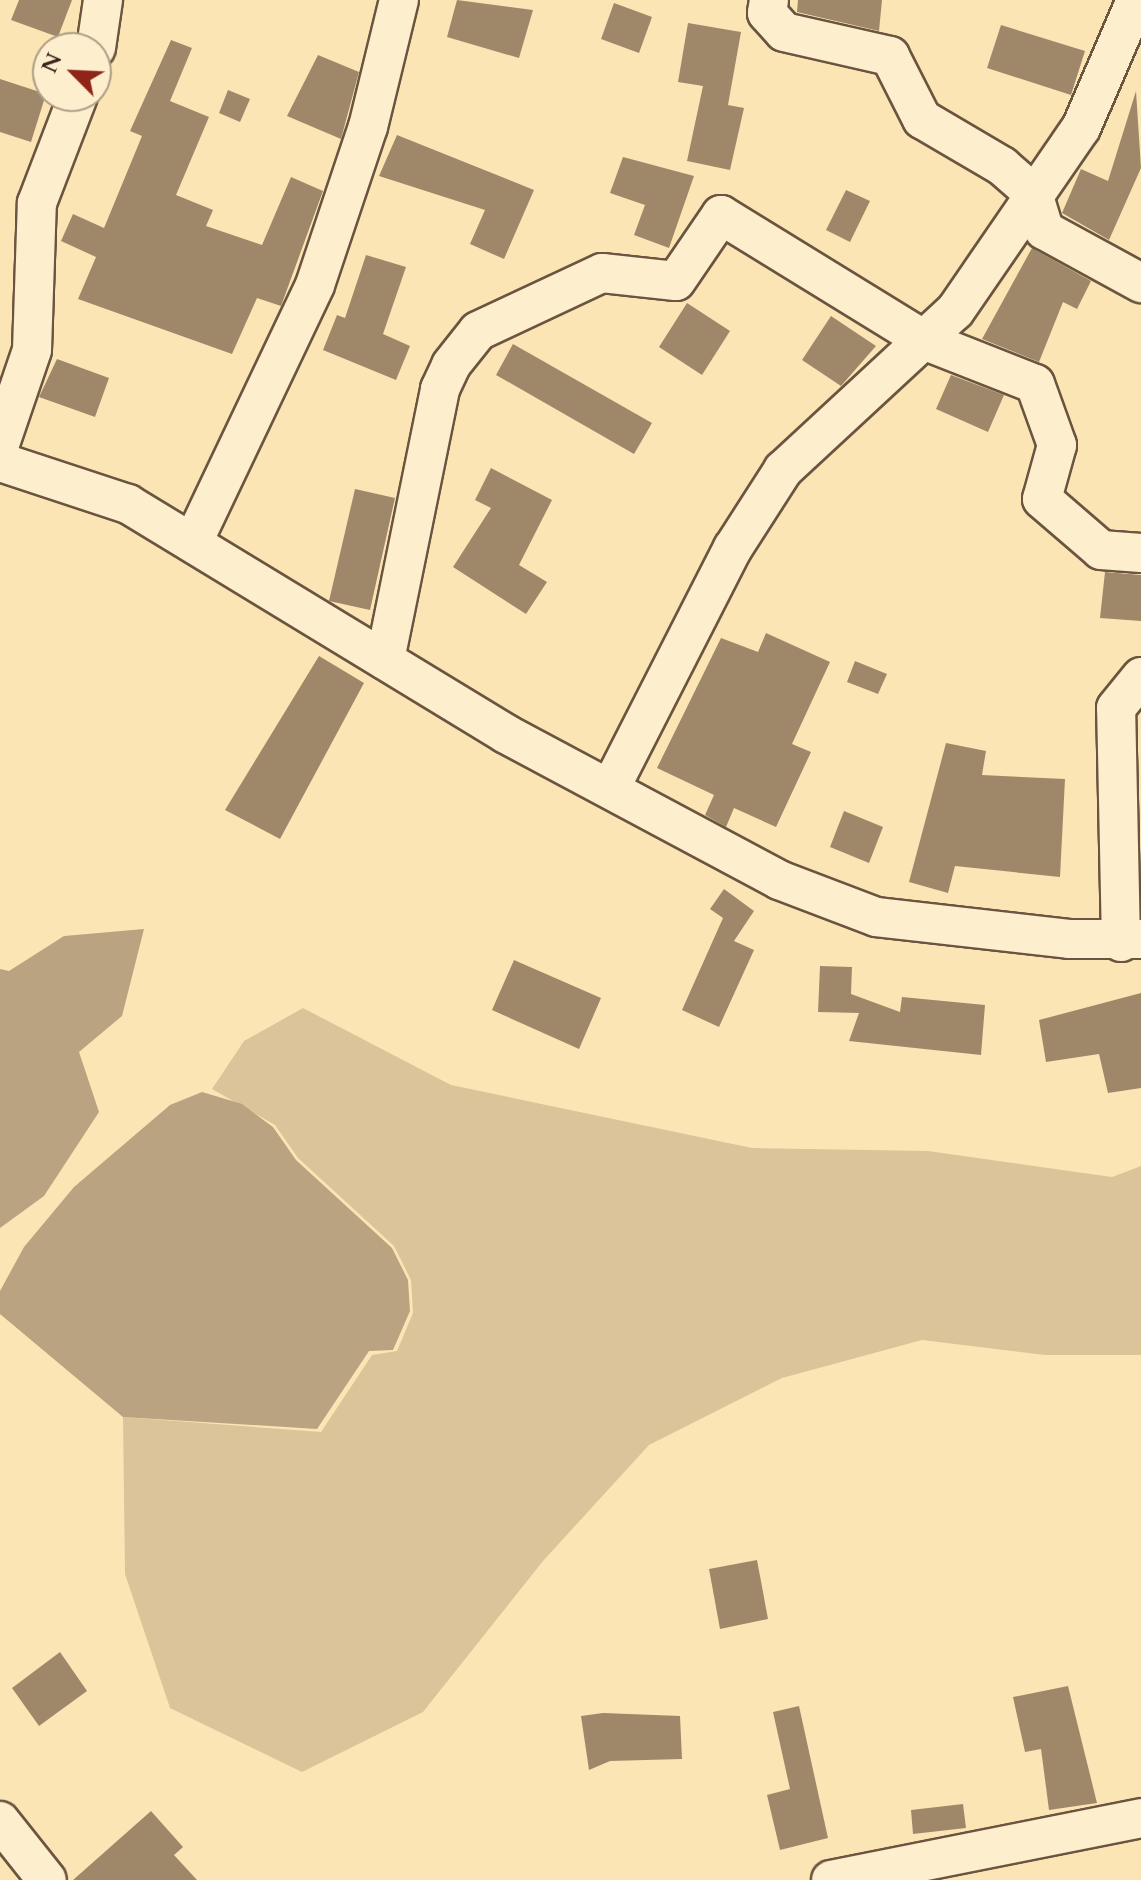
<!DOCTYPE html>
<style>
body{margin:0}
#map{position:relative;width:1141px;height:1880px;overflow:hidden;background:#fce5b4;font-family:Cardo,serif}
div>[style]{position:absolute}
.green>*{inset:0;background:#dbc49a}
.water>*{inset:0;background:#baa380}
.building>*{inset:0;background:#9f886a}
.roads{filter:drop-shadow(2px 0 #6b5440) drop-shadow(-2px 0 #6b5440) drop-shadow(0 2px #6b5440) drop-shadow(0 -2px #6b5440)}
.minor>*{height:38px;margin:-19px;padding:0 19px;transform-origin:19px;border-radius:19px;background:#fdeece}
span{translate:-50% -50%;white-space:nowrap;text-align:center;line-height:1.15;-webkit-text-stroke:6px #fdeece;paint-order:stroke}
.north{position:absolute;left:32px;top:32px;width:80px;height:80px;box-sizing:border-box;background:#fdeece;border:2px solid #af9d86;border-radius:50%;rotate:294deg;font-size:22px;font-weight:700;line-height:32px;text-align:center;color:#3b231a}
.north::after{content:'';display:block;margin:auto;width:28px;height:36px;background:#8f2418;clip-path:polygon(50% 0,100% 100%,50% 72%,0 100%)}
</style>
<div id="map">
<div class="green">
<div style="clip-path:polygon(303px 1008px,451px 1085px,752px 1148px,928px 1151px,1112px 1177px,1141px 1166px,1141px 1355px,1045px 1355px,922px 1340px,782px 1378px,649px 1445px,543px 1561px,423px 1712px,302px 1772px,170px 1708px,125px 1574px,123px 1417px,321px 1432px,372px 1355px,397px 1351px,413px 1313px,411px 1280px,394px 1246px,298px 1158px,275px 1125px,212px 1089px,244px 1041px)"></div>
</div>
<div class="water">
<div style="clip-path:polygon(144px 929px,122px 1016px,79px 1052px,99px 1112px,44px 1196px,0 1228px,0 969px,9px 971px,64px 936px)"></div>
<div style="clip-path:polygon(202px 1092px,242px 1104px,273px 1127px,296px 1160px,392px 1248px,408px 1280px,410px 1311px,393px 1350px,369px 1351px,317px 1429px,123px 1417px,0 1314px,0 1291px,24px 1247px,74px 1187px,170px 1105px)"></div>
</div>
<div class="building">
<div style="clip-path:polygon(19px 0,72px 0,58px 37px,11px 20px)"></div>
<div style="clip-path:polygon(457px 0,533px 10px,519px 58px,447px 37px)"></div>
<div style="clip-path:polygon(798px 0,882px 0,879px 31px,797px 12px)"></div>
<div style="clip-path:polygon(614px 3px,652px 17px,639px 53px,601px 39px)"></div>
<div style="clip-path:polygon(688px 23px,741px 32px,728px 105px,744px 108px,730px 170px,687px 161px,703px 86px,678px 82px)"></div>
<div style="clip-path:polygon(1001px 25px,1085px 51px,1071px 95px,987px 68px)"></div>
<div style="clip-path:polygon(171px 40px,192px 48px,170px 101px,209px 117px,176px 195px,213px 210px,206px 226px,262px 245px,291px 177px,323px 191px,281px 306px,257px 298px,232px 354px,78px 299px,96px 257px,61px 241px,73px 214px,104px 228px,142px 136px,130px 131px)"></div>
<div style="clip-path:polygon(318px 55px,359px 72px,341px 139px,287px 116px)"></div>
<div style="clip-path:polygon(0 79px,46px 94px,31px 142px,0 132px)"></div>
<div style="clip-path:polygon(228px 90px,250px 99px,240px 122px,219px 113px)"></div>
<div style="clip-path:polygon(1136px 91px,1141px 168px,1109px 240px,1062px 213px,1081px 169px,1108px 181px)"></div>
<div style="clip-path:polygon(397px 135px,534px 190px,504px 259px,470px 244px,485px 210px,379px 176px)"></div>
<div style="clip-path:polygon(623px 157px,694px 176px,669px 248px,634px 235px,645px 205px,610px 193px)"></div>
<div style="clip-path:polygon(846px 190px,870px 201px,850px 242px,826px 230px)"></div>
<div style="clip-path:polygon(1032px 248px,1091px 281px,1077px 309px,1063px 302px,1039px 362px,982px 339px)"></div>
<div style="clip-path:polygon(366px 255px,406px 267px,383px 334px,410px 346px,396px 380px,323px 350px,337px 315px,345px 318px)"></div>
<div style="clip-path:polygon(687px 303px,730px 331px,702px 375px,659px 347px)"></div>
<div style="clip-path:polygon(831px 316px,876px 346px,841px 386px,802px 360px)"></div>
<div style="clip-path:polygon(513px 344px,652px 423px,634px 454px,496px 375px)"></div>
<div style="clip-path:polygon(57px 359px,109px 378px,95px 417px,39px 397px)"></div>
<div style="clip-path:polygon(951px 375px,1004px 395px,988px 432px,936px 409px)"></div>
<div style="clip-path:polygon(491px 468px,552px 500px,519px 565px,547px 582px,526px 614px,453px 567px,491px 508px,475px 500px)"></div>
<div style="clip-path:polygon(355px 489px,395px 498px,370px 610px,329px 601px)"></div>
<div style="clip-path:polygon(1105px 572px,1141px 575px,1141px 621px,1100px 618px)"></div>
<div style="clip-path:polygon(766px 633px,830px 662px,792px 744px,811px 752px,776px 827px,734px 808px,726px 827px,705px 815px,714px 795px,657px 768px,721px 638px,758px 652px)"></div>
<div style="clip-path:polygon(319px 656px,364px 683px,280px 839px,225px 810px)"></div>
<div style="clip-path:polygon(855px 661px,887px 674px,878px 694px,847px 682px)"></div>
<div style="clip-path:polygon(946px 743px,986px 751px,982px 775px,1065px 779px,1060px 877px,955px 866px,948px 893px,909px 882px)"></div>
<div style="clip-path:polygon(844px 811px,883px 827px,869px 863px,830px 847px)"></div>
<div style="clip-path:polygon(724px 889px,754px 911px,734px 941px,754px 950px,719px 1027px,682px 1010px,723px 918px,710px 909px)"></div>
<div style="clip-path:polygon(514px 960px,601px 998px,579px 1049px,492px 1010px)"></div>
<div style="clip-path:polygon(820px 966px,852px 967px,851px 994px,900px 1012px,902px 997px,985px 1005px,981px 1055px,849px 1041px,859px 1013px,818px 1012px)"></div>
<div style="clip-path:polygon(1141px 993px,1141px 1088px,1108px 1093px,1099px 1054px,1046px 1062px,1039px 1020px)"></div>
<div style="clip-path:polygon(757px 1560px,768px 1619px,720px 1629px,709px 1569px)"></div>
<div style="clip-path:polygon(60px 1652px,87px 1691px,39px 1726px,12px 1688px)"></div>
<div style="clip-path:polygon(1068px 1686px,1097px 1803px,1049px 1810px,1041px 1749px,1025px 1752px,1013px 1697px)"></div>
<div style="clip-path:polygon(799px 1706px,828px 1838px,780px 1850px,767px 1795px,790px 1789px,773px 1712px)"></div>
<div style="clip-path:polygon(603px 1713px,680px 1716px,682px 1759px,610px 1761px,589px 1770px,581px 1716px)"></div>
<div style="clip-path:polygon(963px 1804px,966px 1828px,913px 1834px,911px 1810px)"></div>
<div style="clip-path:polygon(151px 1811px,183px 1847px,174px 1855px,197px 1880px,73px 1880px)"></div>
</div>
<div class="roads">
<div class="minor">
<div style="left:769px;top:0;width:13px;rotate:99deg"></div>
<div style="left:767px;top:13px;width:25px;rotate:48deg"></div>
<div style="left:784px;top:32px;width:109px;rotate:12.8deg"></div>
<div style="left:890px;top:56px;width:71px;rotate:63.1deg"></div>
<div style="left:922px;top:119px;width:93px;rotate:30.4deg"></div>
<div style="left:1002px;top:166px;width:41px;rotate:41.1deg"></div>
<div style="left:1033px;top:193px;width:39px;rotate:73deg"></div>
<div style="left:1044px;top:230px;width:111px;rotate:28.7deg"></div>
<div style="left:96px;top:48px;width:49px;rotate:-81.7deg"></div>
<div style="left:0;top:444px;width:99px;rotate:-71.2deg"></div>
<div style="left:32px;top:350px;width:147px;rotate:-88.1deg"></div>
<div style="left:37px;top:203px;width:115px;rotate:-69deg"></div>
<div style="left:0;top:462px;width:135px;rotate:18.2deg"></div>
<div style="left:128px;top:504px;width:442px;rotate:31.3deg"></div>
<div style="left:506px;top:734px;width:310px;rotate:28.1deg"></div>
<div style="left:779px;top:880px;width:104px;rotate:20.9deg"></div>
<div style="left:876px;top:917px;width:194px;rotate:6.5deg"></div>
<div style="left:1069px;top:939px;width:72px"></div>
<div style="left:194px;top:540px;width:282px;rotate:-64.6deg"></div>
<div style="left:315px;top:285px;width:167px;rotate:-71.5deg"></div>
<div style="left:368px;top:127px;width:131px;rotate:-76.3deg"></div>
<div style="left:385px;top:660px;width:277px;rotate:-78.5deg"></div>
<div style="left:440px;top:389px;width:26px;rotate:-65deg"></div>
<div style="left:451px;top:365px;width:43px;rotate:-51.5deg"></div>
<div style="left:478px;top:331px;width:137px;rotate:-25.1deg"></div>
<div style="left:602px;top:273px;width:74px;rotate:6.2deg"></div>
<div style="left:676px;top:281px;width:80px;rotate:-55.7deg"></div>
<div style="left:721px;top:215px;width:241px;rotate:31.6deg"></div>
<div style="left:926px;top:341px;width:117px;rotate:21.5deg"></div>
<div style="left:1035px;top:384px;width:65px;rotate:70.2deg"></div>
<div style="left:1057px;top:445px;width:56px;rotate:105.5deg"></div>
<div style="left:1042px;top:499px;width:78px;rotate:40.8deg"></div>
<div style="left:1101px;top:550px;width:40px;rotate:4.3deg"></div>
<div style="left:612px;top:785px;width:266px;rotate:-63deg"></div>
<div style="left:733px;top:548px;width:93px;rotate:-57.3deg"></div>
<div style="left:783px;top:470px;width:234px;rotate:-42.8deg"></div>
<div style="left:955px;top:311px;width:222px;rotate:-55.5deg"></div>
<div style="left:1081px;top:128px;width:139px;rotate:-66.7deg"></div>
<div style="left:1121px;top:942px;width:234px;rotate:-91.2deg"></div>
<div style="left:1116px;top:708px;width:40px;rotate:-51deg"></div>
<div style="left:0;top:1821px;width:75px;rotate:51.5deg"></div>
<div style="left:831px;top:1880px;width:316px;rotate:-11.3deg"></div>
</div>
</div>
<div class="north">N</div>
</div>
